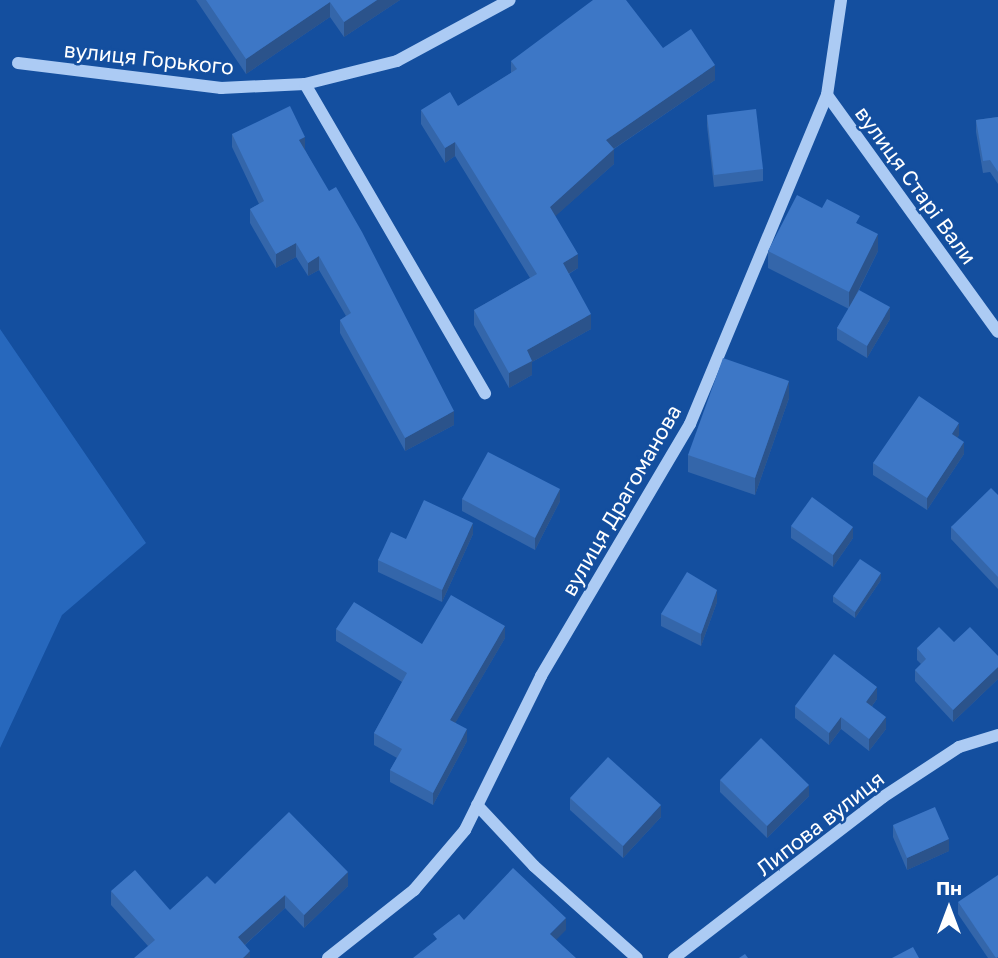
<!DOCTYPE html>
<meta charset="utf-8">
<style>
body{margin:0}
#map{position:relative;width:998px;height:958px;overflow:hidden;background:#144f9f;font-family:"Golos Text",sans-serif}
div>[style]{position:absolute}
.green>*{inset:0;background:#2768bd}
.minor>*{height:12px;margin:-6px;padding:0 6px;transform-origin:6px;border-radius:6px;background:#accbf4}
.wall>*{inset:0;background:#3466aa}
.shaded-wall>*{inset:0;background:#2b538b}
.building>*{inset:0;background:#3d77c6}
span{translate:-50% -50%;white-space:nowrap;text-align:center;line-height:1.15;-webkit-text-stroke:5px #144f9f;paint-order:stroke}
.street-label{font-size:21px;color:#fff}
.north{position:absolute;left:914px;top:874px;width:70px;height:70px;-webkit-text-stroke:5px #144f9f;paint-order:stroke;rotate:0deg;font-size:19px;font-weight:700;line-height:28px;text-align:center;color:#fff}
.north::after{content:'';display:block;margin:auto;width:24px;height:32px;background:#fff;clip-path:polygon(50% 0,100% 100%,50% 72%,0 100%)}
</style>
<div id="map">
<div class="green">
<div style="clip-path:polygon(0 329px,146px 543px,62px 615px,0 748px)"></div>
</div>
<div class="minor">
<div style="left:18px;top:63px;width:205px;rotate:7deg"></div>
<div style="left:221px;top:88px;width:84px;rotate:-2.7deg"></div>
<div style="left:305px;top:84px;width:95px;rotate:-14deg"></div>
<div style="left:397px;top:61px;width:128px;rotate:-28.4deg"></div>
<div style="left:305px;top:84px;width:358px;rotate:59.8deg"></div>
<div style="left:827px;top:95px;width:292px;rotate:54.2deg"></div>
<div style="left:477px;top:805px;width:83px;rotate:46.9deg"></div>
<div style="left:534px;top:866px;width:138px;rotate:41.8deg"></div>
<div style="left:328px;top:958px;width:110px;rotate:-38.3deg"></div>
<div style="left:414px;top:890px;width:79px;rotate:-49.6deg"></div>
<div style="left:465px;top:830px;width:172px;rotate:-63.7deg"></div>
<div style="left:541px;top:676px;width:293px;rotate:-59.4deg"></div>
<div style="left:690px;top:424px;width:356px;rotate:-67.4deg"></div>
<div style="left:827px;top:95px;width:96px;rotate:-81.6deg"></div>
<div style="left:674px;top:958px;width:264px;rotate:-37.6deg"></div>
<div style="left:883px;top:797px;width:91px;rotate:-33.3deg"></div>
<div style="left:959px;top:747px;width:41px;rotate:-17.1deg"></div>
</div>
<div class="wall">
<div style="clip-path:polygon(196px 0,400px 0,344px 37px,330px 17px,246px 74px)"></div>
<div style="clip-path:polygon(663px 48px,715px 80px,614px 149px,614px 164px,555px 216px,578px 268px,569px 274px,591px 329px,532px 362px,532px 375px,509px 388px,474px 325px,474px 310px,530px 278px,455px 156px,445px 163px,421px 124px,421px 110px,458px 106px,511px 73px,511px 61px)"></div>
<div style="clip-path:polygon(707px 115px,763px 169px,763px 181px,714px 187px,707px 126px)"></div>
<div style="clip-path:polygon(998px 117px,998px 184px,990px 172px,983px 173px,976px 132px,976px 120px)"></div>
<div style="clip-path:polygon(232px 134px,305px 150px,454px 425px,405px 451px,340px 333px,340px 320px,346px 316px,319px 270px,308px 276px,296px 257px,276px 268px,250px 223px,250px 209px,259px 204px,232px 147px)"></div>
<div style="clip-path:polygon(822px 208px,860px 225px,878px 251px,857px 294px,890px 319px,867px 358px,837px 340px,837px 328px,849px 309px,768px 268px,768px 251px)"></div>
<div style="clip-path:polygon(789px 398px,755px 495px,688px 472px,688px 455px)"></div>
<div style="clip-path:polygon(959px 435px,957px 438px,964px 454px,927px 510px,873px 475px,873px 463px)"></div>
<div style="clip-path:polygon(998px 495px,998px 589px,951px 539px,951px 527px)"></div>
<div style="clip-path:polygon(462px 499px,560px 501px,535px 550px,462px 511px)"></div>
<div style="clip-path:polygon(791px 526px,853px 538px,833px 567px,791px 538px)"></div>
<div style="clip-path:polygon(473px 534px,442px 602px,378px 572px,378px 560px,406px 539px)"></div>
<div style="clip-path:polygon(881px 580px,855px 618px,833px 602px,833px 596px)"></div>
<div style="clip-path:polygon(717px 602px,701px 646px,661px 626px,661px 614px)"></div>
<div style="clip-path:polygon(336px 629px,422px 644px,505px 638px,455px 723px,467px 741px,433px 805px,390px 782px,390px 770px,397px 758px,374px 745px,374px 733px,402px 682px,336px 641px)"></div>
<div style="clip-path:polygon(954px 642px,998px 656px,998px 679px,953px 722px,915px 681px,915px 670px,921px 664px,917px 660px,917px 648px)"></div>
<div style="clip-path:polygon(877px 699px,872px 706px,886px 729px,869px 751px,841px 729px,829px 745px,795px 718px,795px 706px)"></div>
<div style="clip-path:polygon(720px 780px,809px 796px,767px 838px,720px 792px)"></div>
<div style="clip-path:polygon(570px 798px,661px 817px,623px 858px,570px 810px)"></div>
<div style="clip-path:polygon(893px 825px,949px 851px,907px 870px,893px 837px)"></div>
<div style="clip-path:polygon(215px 884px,348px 886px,304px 928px,285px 908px,245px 945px,250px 958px,148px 946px,111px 905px,111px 891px,170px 910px)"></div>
<div style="clip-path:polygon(958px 902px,998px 958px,988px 958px,958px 914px)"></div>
</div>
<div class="shaded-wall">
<div style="clip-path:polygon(377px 0,400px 0,344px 37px,344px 22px)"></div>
<div style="clip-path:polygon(330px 2px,330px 17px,246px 74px,246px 59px)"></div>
<div style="clip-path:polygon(715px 65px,715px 80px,606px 154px,606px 140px)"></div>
<div style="clip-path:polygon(305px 137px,305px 151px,299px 140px)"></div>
<div style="clip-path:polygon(455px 142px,455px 156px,445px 163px,445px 148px)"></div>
<div style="clip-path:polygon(614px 149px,614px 164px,550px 221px,550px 207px)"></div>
<div style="clip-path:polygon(878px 234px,878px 251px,849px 309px,849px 292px)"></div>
<div style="clip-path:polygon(296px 243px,296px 257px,276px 268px,276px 254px)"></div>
<div style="clip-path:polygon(578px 254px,578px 268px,563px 277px,563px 263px)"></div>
<div style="clip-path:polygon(319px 256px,319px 270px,308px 276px,308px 263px)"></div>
<div style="clip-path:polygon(890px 307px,890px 319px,867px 358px,867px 346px)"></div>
<div style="clip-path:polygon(591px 314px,591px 329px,532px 362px,532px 375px,509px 388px,509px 373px,527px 350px)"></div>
<div style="clip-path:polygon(789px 381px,789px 398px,755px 495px,755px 478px)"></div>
<div style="clip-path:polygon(454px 411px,454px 425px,405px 451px,405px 438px)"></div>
<div style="clip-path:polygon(959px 423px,959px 435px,952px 446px,952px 434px)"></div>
<div style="clip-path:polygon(964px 442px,964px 454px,927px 510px,927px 498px)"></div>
<div style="clip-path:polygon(560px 489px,560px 501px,535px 550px,535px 538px)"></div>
<div style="clip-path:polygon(473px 523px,473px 534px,442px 602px,442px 590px)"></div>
<div style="clip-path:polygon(853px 527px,853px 538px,833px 567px,833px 555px)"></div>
<div style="clip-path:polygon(881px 573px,881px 580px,855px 618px,855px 612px)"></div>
<div style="clip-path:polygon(717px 590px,717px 602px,701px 646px,701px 634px)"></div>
<div style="clip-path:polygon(505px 626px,505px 638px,450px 732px,450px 720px)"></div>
<div style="clip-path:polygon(998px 667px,998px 679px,953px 722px,953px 710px)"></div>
<div style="clip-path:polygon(877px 687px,877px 699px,866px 714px,866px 702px)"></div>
<div style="clip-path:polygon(841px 717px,841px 729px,829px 745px,829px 733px)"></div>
<div style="clip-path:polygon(886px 717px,886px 729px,869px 751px,869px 739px)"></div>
<div style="clip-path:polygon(467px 729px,467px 741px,433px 805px,433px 793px)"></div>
<div style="clip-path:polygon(809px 785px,809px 796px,767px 838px,767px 826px)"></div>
<div style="clip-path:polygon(661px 805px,661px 817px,623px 858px,623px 846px)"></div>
<div style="clip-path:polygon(949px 839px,949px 851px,907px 870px,907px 858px)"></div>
<div style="clip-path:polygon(348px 872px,348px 886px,304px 928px,304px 915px)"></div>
<div style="clip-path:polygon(285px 895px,285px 908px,238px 951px,238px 937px)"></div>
<div style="clip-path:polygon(566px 918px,566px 930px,550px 946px,550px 934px)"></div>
<div style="clip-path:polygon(250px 951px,250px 958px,243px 958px)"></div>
</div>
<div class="building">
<div style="clip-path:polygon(206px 0,377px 0,344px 22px,330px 2px,246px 59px)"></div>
<div style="clip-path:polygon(593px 0,626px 0,663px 48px,691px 29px,715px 65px,606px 140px,614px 149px,550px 207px,578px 254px,563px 263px,591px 314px,527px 350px,532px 361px,509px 373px,474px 310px,537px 274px,455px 142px,445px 148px,421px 110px,450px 92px,458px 106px,517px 69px,511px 61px)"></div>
<div style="clip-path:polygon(290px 106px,305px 137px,299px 140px,329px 191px,336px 187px,362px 232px,454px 411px,405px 438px,340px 320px,351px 313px,319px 256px,308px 263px,296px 243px,276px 254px,250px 209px,264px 201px,232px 134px)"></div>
<div style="clip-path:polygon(756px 109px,763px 169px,714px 175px,707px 115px)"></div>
<div style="clip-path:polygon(998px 117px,998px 172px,990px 160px,983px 161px,976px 120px)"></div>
<div style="clip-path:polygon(797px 195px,822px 208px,827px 199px,860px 216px,856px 223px,878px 234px,849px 292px,768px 251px)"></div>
<div style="clip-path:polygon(859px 290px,890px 307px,867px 346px,837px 328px)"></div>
<div style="clip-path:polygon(723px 358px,789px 381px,755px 478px,688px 455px)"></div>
<div style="clip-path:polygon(919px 396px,959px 423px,952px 434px,964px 442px,927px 498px,873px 463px)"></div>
<div style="clip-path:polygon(488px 452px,560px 489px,535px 538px,462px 499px)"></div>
<div style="clip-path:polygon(991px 488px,998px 495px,998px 577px,951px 527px)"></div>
<div style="clip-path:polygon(812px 497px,853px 527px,833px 555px,791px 526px)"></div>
<div style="clip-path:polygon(424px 500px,473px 523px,442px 590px,378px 560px,391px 532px,406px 539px)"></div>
<div style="clip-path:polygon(860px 559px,881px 573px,855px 612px,833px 596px)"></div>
<div style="clip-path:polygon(687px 572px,717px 590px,701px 634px,661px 614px)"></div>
<div style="clip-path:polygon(451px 595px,505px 626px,450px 720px,467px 729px,433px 793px,390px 770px,402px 749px,374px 733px,407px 673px,336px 629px,354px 602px,422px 644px)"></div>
<div style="clip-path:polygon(939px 627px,954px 642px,970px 627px,998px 656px,998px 667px,953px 710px,915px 670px,926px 659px,917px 648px)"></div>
<div style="clip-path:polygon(834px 654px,877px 687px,866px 702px,886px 717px,869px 739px,841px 717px,829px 733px,795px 706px)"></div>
<div style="clip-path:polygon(761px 738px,809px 785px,767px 826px,720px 780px)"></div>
<div style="clip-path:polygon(608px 757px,661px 805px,623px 846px,570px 798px)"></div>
<div style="clip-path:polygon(935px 807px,949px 839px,907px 858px,893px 825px)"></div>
<div style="clip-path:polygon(289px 812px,348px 872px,304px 915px,285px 895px,238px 937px,250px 951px,243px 958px,134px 958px,155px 940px,111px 891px,135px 870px,170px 910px,207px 876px,215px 884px)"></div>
<div style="clip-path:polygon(513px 868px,566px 918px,550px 934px,576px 958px,413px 958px,437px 939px,433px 934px,459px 914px,464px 920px)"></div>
<div style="clip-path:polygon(998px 875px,998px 957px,996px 958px,958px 902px)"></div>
<div style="clip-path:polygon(913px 947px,919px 958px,892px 958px)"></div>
<div style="clip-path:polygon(745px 954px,748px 958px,739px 958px)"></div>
</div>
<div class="street-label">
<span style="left:149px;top:58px;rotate:6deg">вулиця Горького</span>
<span style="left:916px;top:185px;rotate:54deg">вулиця Старі Вали</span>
<span style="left:621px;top:500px;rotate:-60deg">вулиця Драгоманова</span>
<span style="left:820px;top:823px;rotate:-38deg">Липова вулиця</span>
</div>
<div class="north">Пн</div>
</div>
